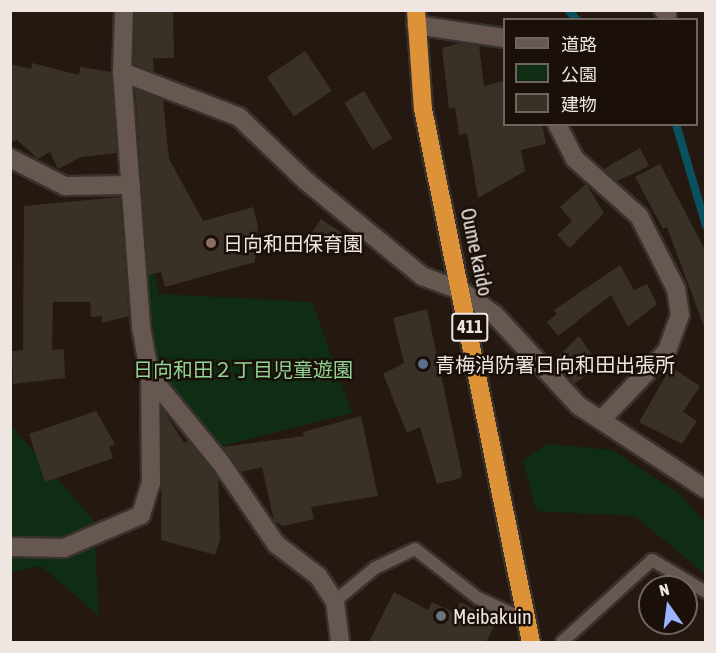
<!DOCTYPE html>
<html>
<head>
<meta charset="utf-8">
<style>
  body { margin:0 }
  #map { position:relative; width:716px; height:653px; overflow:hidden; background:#241811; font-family:"Asap Condensed","Noto Sans JP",sans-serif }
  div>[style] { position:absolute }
  .green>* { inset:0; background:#0f2d12 }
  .stream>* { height:8px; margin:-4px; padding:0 4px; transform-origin:4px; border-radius:4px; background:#0a5160 }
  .building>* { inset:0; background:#393126; transform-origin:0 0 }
  .roads { filter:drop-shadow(2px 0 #39312e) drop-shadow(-2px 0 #39312e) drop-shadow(0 2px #39312e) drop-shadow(0 -2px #39312e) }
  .lane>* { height:12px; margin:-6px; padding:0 6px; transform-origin:6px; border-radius:6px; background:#665850 }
  .street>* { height:18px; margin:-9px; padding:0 9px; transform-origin:9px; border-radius:9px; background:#665850 }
  .highway>* { height:18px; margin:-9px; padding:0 9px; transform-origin:9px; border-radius:9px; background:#de9238 }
  .dots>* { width:16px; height:16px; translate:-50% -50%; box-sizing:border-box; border:3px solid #1a0f09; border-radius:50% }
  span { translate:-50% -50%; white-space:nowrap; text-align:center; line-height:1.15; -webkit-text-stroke:5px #1a0f09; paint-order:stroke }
  .shield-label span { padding:2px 4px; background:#1a0f09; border:2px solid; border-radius:4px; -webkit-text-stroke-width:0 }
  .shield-label { font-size:18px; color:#efe6e2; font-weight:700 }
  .poi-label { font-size:20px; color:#efe6e2 }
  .left { translate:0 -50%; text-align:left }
  .street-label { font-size:20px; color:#efe6e2 }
  .park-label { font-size:20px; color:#8fd492 }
  .frame { position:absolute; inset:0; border:12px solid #efe6e2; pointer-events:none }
  .legend { position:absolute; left:503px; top:18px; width:195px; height:108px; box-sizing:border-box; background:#1a0f09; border:2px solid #6f6560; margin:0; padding:8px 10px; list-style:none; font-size:18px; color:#efe6e2 }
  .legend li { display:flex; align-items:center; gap:12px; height:30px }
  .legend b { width:30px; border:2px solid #6f6560 }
  .north { position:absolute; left:638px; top:575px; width:60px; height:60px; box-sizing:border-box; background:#1a0f09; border:2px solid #6f6560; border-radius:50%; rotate:346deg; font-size:16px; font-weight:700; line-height:24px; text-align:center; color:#efe6e2 }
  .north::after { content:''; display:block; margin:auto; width:21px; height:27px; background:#9cb4fd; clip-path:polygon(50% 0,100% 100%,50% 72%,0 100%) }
</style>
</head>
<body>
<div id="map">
  <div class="green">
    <div style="clip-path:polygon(147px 239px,159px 294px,312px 302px,352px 413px,217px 447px,154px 368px,142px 240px)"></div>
    <div style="clip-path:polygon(10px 424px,94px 521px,99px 616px,41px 566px,11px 572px)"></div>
    <div style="clip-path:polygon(547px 444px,612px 450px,679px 493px,705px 522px,705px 574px,635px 516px,536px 511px,523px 460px)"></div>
  </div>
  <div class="stream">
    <div style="left:568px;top:10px;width:13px;rotate:48deg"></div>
    <div style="left:676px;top:124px;width:106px;rotate:73.6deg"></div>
  </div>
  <div class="building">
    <div style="clip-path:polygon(135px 10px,173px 10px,174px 58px,153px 58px,154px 72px,134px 64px)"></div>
    <div style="clip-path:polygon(460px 43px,479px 46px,484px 86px,504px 81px,504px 124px,542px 124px,546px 144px,521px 150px,525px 171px,478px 198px,467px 133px,459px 135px,455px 107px,449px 109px,442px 48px)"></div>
    <div style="left:305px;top:51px;width:48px;height:46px;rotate:56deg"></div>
    <div style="clip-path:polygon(32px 63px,79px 75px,80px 67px,111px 72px,117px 153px,81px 157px,58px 169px,50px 152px,38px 159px,17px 140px,10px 142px,10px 64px,31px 69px)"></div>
    <div style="clip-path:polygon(135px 89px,163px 100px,169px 159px,203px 221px,253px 207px,258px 226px,255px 262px,165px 287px,161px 272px,148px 275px)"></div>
    <div style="left:364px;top:91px;width:55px;height:23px;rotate:59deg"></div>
    <div style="clip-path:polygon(640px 148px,649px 166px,617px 181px,604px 169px)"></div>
    <div style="clip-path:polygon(660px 164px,705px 250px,705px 329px,667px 227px,663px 229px,635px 177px)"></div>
    <div style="clip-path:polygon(586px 184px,604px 213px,570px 248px,557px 235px,572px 221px,560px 207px)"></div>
    <div style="clip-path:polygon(120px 197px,129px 316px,102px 323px,102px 316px,91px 317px,90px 302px,53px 302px,52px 350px,64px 349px,65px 378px,13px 384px,12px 351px,23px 350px,24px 206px)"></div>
    <div style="left:321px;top:219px;width:25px;height:22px;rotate:34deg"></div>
    <div style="clip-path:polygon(620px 265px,634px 290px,647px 284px,657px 304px,628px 327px,611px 295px,558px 336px,547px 322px,557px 314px,554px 310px)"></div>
    <div style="clip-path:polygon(427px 309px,462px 473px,461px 478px,437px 484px,420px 427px,407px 433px,383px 374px,404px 363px,393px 318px)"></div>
    <div style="clip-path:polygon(579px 336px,600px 366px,574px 384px,558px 357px)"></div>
    <div style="clip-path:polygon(671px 367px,700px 386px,683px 412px,697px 421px,682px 444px,639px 422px)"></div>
    <div style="clip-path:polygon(162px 408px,184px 443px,188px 441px,218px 478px,220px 540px,215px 555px,161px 540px)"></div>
    <div style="clip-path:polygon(96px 411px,115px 444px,109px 447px,113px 458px,45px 482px,29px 434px)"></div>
    <div style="clip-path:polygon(361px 416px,378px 496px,311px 507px,314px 519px,283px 526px,274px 521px,262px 467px,241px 472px,223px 447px,304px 436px,303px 432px)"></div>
    <div style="clip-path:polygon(394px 592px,428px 610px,432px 602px,455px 613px,460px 602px,497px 621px,486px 642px,369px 642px)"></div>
  </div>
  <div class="roads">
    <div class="lane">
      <div style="left:335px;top:601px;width:52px;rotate:-39.5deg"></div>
      <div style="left:375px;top:568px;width:44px;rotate:-25.4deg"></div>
      <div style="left:415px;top:549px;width:80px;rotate:37.9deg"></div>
      <div style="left:478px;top:598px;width:55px;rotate:24.7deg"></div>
      <div style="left:562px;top:642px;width:122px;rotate:-42.3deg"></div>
      <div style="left:652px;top:560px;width:63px;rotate:30.7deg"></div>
    </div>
    <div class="street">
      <div style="left:124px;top:10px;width:62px;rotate:91.8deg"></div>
      <div style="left:122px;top:72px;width:256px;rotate:85.7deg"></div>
      <div style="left:141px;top:327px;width:50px;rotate:79.6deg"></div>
      <div style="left:150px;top:376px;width:112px;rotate:50.8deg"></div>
      <div style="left:221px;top:463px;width:98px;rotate:55.8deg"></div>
      <div style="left:276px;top:544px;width:53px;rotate:37.3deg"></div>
      <div style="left:318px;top:576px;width:30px;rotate:56deg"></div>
      <div style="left:335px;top:601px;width:41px;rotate:83deg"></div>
      <div style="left:663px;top:10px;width:6px;rotate:45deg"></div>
      <div style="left:416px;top:25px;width:89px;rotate:8.4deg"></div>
      <div style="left:122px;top:72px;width:125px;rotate:21deg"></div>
      <div style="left:239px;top:117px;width:93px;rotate:43.7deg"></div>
      <div style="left:306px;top:181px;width:150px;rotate:39.3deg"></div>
      <div style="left:422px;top:276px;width:43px;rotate:20.6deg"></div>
      <div style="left:462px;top:291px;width:39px;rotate:36deg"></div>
      <div style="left:494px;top:314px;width:125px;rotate:47.3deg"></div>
      <div style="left:579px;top:406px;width:152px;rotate:33.2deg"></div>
      <div style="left:557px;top:124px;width:39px;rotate:63deg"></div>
      <div style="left:575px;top:159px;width:86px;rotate:41.7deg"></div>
      <div style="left:639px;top:216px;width:82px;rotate:63.1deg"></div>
      <div style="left:676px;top:289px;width:26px;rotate:81deg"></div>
      <div style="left:680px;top:315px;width:38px;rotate:110deg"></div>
      <div style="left:667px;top:351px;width:95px;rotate:133.7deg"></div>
      <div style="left:10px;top:158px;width:62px;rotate:27deg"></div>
      <div style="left:65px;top:186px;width:66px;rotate:-0.9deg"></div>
      <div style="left:10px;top:547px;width:54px;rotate:1.1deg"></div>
      <div style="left:64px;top:548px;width:84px;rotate:-23.2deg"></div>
      <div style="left:141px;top:515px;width:34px;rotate:-73deg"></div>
      <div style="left:151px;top:483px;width:107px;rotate:-90.5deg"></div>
    </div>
    <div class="highway">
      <div style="left:416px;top:10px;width:99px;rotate:86deg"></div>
      <div style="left:423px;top:109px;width:544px;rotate:78.55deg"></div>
    </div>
  </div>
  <div class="dots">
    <div style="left:211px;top:243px;background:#8d6e63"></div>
    <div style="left:423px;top:364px;background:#5c6f8a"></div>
    <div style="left:441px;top:616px;background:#6b7280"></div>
  </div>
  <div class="shield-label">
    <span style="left:470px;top:327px">411</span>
  </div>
  <div class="poi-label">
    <span class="left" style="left:223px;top:243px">日向和田保育園</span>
    <span class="left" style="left:435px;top:364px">青梅消防署日向和田出張所</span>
    <span class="left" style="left:453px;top:616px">Meibakuin</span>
  </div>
  <div class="street-label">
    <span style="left:477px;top:252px;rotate:78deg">Oume kaido</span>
  </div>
  <div class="park-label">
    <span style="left:243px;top:369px">日向和田２丁目児童遊園</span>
  </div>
  <div class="frame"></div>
  <ul class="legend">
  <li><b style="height:8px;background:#665850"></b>道路</li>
  <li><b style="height:16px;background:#0f2d12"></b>公園</li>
  <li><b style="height:16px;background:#393126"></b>建物</li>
  </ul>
  <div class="north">N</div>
</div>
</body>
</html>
